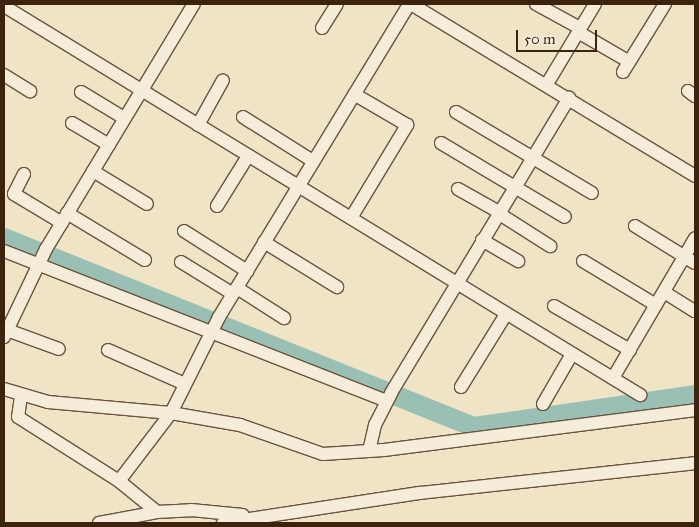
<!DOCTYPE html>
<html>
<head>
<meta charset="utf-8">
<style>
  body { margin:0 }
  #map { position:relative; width:699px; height:527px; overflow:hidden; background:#efe4c6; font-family:"IM FELL Great Primer",serif }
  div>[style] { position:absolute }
  .river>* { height:20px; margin:-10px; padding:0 10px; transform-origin:10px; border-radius:10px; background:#9abfb4 }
  .roads { filter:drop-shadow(1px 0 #6a533c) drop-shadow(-1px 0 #6a533c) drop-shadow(0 1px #6a533c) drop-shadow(0 -1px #6a533c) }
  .minor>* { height:12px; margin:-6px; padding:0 6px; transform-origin:6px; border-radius:6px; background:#f5edda }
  span { translate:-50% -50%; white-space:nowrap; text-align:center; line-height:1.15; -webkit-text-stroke:4px #f5edda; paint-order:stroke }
  .frame { position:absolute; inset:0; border:5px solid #3d230e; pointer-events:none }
  .scale { position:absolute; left:516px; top:30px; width:81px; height:22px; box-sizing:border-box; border:2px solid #3d230e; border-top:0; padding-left:6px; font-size:15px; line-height:18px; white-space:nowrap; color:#3d230e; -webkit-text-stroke:4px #f5edda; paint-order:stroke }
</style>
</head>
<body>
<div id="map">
  <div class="river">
    <div style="left:4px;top:238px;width:507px;rotate:21.91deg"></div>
    <div style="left:474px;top:427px;width:223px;rotate:-8.2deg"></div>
  </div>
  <div class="roads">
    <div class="minor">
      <div style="left:411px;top:4px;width:332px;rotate:31.2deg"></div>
      <div style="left:536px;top:4px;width:50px;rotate:28.6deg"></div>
      <div style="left:4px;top:6px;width:746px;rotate:31.45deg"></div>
      <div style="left:322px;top:28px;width:28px;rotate:-58deg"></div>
      <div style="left:578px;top:32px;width:58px;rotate:30.1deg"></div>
      <div style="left:623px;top:72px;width:80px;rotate:-58.3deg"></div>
      <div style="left:4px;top:75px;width:31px;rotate:32deg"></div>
      <div style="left:547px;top:84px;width:93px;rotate:-59deg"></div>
      <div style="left:688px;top:91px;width:9px;rotate:36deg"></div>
      <div style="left:81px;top:92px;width:50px;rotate:31.2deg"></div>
      <div style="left:456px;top:112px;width:158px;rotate:30.8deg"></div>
      <div style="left:243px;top:117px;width:83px;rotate:32.2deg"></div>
      <div style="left:72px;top:123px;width:43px;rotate:30.7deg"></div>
      <div style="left:198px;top:125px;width:51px;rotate:-60.9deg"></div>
      <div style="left:441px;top:143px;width:144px;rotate:30.8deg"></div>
      <div style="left:93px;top:171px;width:63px;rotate:31.4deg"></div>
      <div style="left:24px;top:174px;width:22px;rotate:117deg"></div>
      <div style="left:14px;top:194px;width:56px;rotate:31.1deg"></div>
      <div style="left:458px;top:189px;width:47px;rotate:29.3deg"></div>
      <div style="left:217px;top:206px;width:59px;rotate:-58.2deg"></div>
      <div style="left:67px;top:213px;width:91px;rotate:31.1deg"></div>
      <div style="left:498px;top:213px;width:62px;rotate:32.4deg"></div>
      <div style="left:351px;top:218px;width:109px;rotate:-58.9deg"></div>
      <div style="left:407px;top:125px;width:61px;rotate:-149.7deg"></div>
      <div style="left:635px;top:226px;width:70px;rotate:31.7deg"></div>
      <div style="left:184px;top:231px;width:75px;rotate:32.4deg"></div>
      <div style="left:482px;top:240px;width:42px;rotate:30.3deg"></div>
      <div style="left:264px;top:242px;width:86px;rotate:31.7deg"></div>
      <div style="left:4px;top:251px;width:411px;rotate:21.4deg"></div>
      <div style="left:583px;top:261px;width:85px;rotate:31.1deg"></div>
      <div style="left:181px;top:262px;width:61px;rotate:31.6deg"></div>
      <div style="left:237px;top:288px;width:56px;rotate:32.6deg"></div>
      <div style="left:664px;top:292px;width:36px;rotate:32deg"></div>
      <div style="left:554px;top:306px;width:88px;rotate:30.1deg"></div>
      <div style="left:7px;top:330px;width:55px;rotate:20.1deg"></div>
      <div style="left:4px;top:337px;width:98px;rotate:-64.5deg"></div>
      <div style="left:46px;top:249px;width:286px;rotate:-58.9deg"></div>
      <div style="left:108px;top:350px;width:84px;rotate:23.8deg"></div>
      <div style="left:613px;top:378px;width:162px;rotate:-59.6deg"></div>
      <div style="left:461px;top:387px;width:86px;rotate:-58.3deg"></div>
      <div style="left:4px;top:389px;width:46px;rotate:16.5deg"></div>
      <div style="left:48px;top:402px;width:123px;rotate:5.1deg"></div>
      <div style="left:171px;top:413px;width:70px;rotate:9.9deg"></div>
      <div style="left:240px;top:425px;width:88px;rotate:19.3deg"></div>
      <div style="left:323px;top:454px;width:61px;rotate:-3.8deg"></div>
      <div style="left:384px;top:450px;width:314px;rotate:-7.3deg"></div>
      <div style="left:21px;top:396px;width:21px;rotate:98deg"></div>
      <div style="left:18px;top:417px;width:120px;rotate:32.4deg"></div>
      <div style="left:119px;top:481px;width:49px;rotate:39.2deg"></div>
      <div style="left:543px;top:404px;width:58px;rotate:-59.9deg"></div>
      <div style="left:369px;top:451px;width:27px;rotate:-77deg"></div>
      <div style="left:375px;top:425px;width:36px;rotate:-63deg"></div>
      <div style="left:391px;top:393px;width:345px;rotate:-58.9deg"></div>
      <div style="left:119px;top:481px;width:86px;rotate:-52.6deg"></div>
      <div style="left:171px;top:413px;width:107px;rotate:-63.4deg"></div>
      <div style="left:219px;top:317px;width:366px;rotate:-58.7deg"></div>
      <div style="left:99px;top:523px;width:59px;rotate:-10.7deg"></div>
      <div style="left:157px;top:512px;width:34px;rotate:-3deg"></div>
      <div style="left:191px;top:510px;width:52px;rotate:5.5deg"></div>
      <div style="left:223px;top:523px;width:199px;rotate:-8.7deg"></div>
      <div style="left:420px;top:493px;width:277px;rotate:-6.2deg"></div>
    </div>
  </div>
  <div class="frame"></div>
  <div class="scale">50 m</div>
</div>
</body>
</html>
